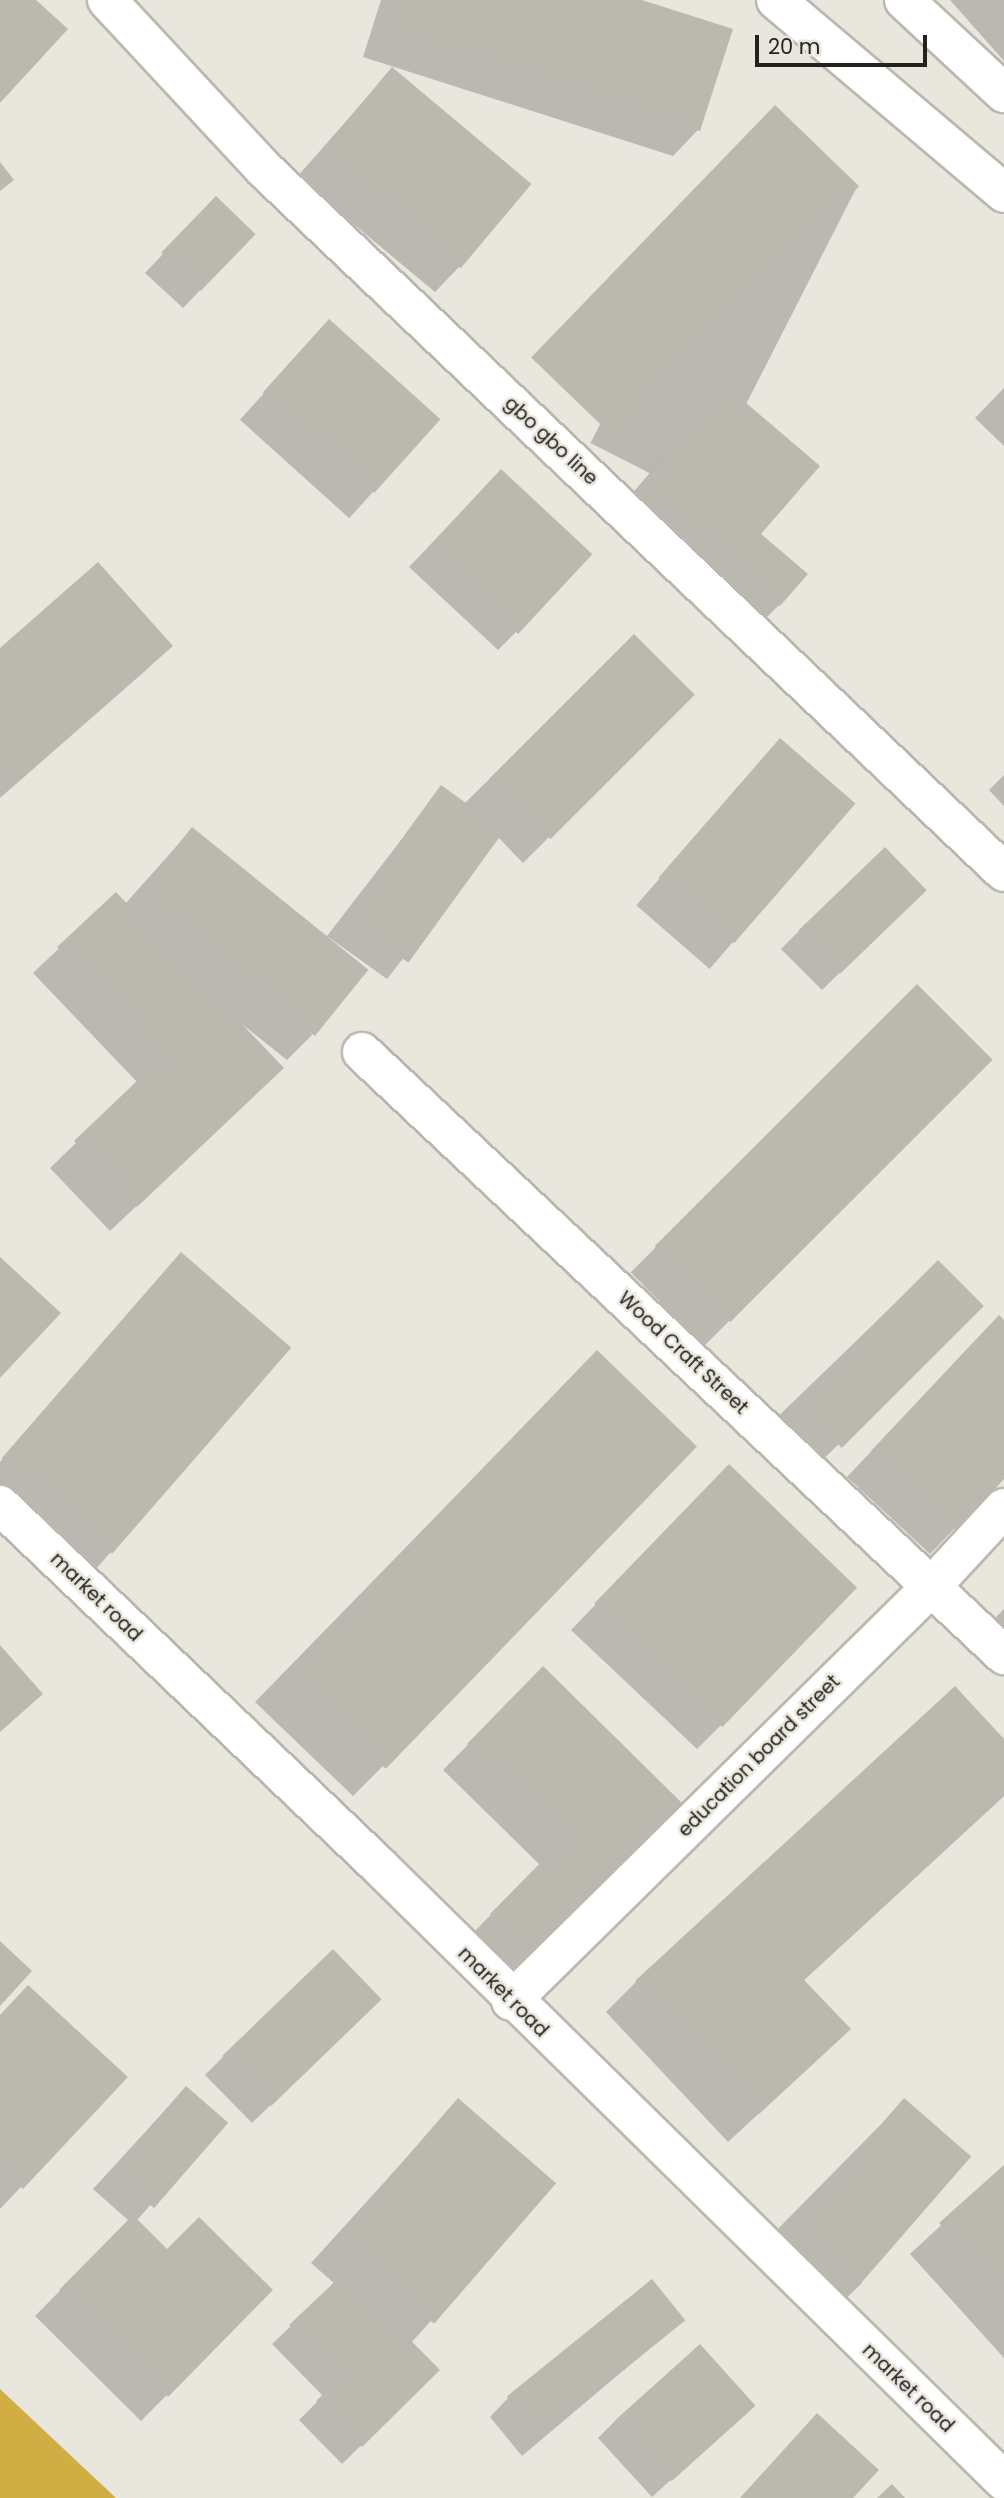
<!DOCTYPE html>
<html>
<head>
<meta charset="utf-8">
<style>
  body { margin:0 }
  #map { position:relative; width:1004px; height:2498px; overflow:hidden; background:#e9e6dd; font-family:Poppins,sans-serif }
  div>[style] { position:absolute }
  .water>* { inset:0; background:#d1ae44 }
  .shadow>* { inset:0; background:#0003; transform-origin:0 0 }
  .building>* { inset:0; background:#bbb8af; transform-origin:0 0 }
  .roads { filter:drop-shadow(2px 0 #bbb8af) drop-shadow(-2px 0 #bbb8af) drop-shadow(0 2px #bbb8af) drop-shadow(0 -2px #bbb8af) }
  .minor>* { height:38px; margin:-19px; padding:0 19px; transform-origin:19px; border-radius:19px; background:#fff }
  .secondary>* { height:38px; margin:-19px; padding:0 19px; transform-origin:19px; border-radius:19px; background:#fff }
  span { translate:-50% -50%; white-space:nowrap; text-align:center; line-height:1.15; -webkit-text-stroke:5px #e9e6dd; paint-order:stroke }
  .street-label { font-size:19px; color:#24221f }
  .scale { position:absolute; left:755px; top:35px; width:172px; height:32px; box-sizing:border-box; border:4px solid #24221f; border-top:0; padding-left:9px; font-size:21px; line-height:24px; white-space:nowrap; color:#24221f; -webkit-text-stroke:5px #e9e6dd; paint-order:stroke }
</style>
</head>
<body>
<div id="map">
  <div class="water">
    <div style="clip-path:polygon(0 2389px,116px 2498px,0 2498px)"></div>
  </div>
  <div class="shadow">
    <div style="clip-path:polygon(381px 0,637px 0,698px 130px,673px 156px,363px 57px)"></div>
    <div style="clip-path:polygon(950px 0,1004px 0,1004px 61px)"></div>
    <div style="clip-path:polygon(392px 69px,460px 266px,435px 292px,297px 177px)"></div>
    <div style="left:749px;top:132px;width:121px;height:349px;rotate:27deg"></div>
    <div style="clip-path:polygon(198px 217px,254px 234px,183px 308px,145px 273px)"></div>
    <div style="left:329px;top:321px;width:147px;height:133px;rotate:42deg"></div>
    <div style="clip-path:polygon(725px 387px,779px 605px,754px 630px,615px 513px)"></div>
    <div style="clip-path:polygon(1004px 388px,1004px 446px,975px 418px)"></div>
    <div style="clip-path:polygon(483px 490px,516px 632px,498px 650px,409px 567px)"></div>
    <div style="clip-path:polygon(634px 637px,692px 695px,523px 863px,498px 837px,387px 979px,327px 936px,442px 787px,464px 804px)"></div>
    <div style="clip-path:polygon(170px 646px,145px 671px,0 798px,0 650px)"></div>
    <div style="left:780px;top:740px;width:97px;height:219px;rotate:41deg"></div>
    <div style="clip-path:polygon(1004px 775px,1004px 806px,989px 790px)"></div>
    <div style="clip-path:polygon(192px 829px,312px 1035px,287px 1060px,243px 1025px,256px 1093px,110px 1231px,50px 1168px,138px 1083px,33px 973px,116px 894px,125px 904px)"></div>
    <div style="clip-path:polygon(906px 908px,822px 990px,781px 949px,800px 930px)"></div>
    <div style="left:917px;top:986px;width:104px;height:405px;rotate:45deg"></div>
    <div style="clip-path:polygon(181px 1255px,290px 1347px,88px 1578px,0 1503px,0 1462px)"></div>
    <div style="left:938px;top:1262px;width:62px;height:225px;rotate:46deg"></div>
    <div style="clip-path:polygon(1004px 1322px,1004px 1477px,930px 1554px,847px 1477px,974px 1342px)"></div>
    <div style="clip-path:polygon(567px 1382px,383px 1766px,353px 1796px,255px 1702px)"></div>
    <div style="clip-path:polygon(704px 1492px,722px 1724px,697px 1749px,571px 1630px)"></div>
    <div style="clip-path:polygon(1004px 1609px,1004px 1629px,994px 1619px)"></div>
    <div style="clip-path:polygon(543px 1669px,682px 1805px,507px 1981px,466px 1940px,540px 1865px,443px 1770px)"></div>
    <div style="clip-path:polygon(1004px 1741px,1004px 1796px,803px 1981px,818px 2059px,728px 2142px,606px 2012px,636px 1982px)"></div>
    <div style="clip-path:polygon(0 2016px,126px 2077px,0 2209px)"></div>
    <div style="clip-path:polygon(362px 2017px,252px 2123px,205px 2075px,223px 2057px)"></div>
    <div style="clip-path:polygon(458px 2101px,554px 2184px,411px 2343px,438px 2370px,342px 2464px,299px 2420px,323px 2396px,272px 2344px,335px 2284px,311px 2263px)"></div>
    <div style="clip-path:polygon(904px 2101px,861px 2284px,835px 2309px,760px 2247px)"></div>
    <div style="clip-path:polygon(168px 2107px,225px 2123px,136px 2221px,167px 2252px,271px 2290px,141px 2421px,35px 2316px,129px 2221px,93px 2189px)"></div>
    <div style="clip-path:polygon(1004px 2167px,1004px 2358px,910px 2254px)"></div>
    <div style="clip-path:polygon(683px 2320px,522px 2456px,490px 2417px,508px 2398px)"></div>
    <div style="clip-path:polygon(752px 2406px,652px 2497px,598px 2438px,616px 2420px)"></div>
  </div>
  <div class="building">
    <div style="clip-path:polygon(0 0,36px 0,68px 29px,0 103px)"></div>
    <div style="clip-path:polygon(397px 0,642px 0,733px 29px,700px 131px,387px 32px)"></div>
    <div style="left:392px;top:67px;width:182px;height:110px;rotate:40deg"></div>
    <div style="left:775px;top:105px;width:117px;height:351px;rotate:44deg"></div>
    <div style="clip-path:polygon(0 162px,14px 180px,0 191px)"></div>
    <div style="left:216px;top:196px;width:55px;height:79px;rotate:44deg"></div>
    <div style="left:329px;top:319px;width:150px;height:99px;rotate:42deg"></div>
    <div style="clip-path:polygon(725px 385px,820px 466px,761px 534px,808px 574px,780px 606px,639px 486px)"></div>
    <div style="left:501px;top:469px;width:125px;height:109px;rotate:43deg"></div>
    <div style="clip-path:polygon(98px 562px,173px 646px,12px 787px,0 773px,0 648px)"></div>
    <div style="left:634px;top:634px;width:86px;height:204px;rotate:45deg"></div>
    <div style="left:780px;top:738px;width:100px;height:185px;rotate:41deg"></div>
    <div style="left:441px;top:785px;width:78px;height:163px;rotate:36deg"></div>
    <div style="left:192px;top:827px;width:227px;height:85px;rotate:39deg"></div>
    <div style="left:885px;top:847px;width:60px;height:120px;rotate:46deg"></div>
    <div style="clip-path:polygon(116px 892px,284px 1068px,137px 1207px,74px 1141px,162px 1057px,57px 947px)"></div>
    <div style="left:917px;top:984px;width:107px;height:371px;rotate:45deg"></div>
    <div style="left:181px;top:1252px;width:146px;height:273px;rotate:41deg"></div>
    <div style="clip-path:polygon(0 1257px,61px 1313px,0 1378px)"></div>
    <div style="left:938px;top:1260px;width:65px;height:201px;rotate:45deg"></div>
    <div style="clip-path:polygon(999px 1315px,1004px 1320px,1004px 1479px,957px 1530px,871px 1451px)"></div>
    <div style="left:597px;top:1350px;width:139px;height:448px;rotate:44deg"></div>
    <div style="left:729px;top:1464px;width:178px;height:194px;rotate:44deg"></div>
    <div style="clip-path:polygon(0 1645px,43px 1694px,0 1732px)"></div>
    <div style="clip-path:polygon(543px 1666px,684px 1805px,533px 1957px,490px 1914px,564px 1839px,467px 1744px)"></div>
    <div style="clip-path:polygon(955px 1686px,1004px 1739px,1004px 1796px,804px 1980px,851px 2029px,759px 2114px,635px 1981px)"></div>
    <div style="clip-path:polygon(0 1941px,32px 1971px,0 2006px)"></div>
    <div style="left:333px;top:1949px;width:70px;height:154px;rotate:46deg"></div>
    <div style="clip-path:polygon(28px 1985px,128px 2077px,23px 2189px,0 2169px,0 2015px)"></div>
    <div style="left:186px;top:2086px;width:56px;height:113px;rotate:41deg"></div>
    <div style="left:458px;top:2098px;width:130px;height:186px;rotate:41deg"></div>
    <div style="left:904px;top:2098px;width:89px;height:172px;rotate:41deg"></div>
    <div style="clip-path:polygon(1004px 2165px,1004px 2295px,939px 2223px)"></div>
    <div style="clip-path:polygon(133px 2215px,167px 2249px,199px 2217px,273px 2290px,168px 2397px,59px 2290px)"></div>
    <div style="clip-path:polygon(344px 2273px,440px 2370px,362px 2447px,316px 2401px,341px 2377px,289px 2325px)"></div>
    <div style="left:652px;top:2279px;width:53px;height:187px;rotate:51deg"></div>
    <div style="left:700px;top:2344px;width:83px;height:113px;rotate:48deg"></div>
    <div style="clip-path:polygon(817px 2413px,879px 2470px,853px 2498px,740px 2498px)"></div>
    <div style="clip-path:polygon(892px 2484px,905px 2498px,877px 2498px)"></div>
  </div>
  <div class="roads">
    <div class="minor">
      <div style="left:107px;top:0;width:232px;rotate:47.1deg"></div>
      <div style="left:265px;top:170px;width:1019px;rotate:43.53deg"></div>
      <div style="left:362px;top:1052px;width:881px;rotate:43.21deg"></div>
      <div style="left:0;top:1505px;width:522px;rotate:43.6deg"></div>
      <div style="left:378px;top:1865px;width:878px;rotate:44.54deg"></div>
      <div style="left:511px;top:2001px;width:591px;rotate:-44.59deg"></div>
      <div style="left:932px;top:1586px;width:106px;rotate:-47.3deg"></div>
    </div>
    <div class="secondary">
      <div style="left:776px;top:0;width:299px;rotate:40.2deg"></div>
      <div style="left:904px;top:0;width:137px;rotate:42.9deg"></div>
    </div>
  </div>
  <div class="street-label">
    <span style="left:551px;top:441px;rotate:43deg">gbo gbo line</span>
    <span style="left:683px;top:1353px;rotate:43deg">Wood Craft Street</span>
    <span style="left:96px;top:1597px;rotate:44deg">market road</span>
    <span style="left:759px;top:1756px;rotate:-45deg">education board street</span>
    <span style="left:503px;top:1992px;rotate:45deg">market road</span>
    <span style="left:908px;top:2388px;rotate:44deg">market road</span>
  </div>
  <div class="scale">20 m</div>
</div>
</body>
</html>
